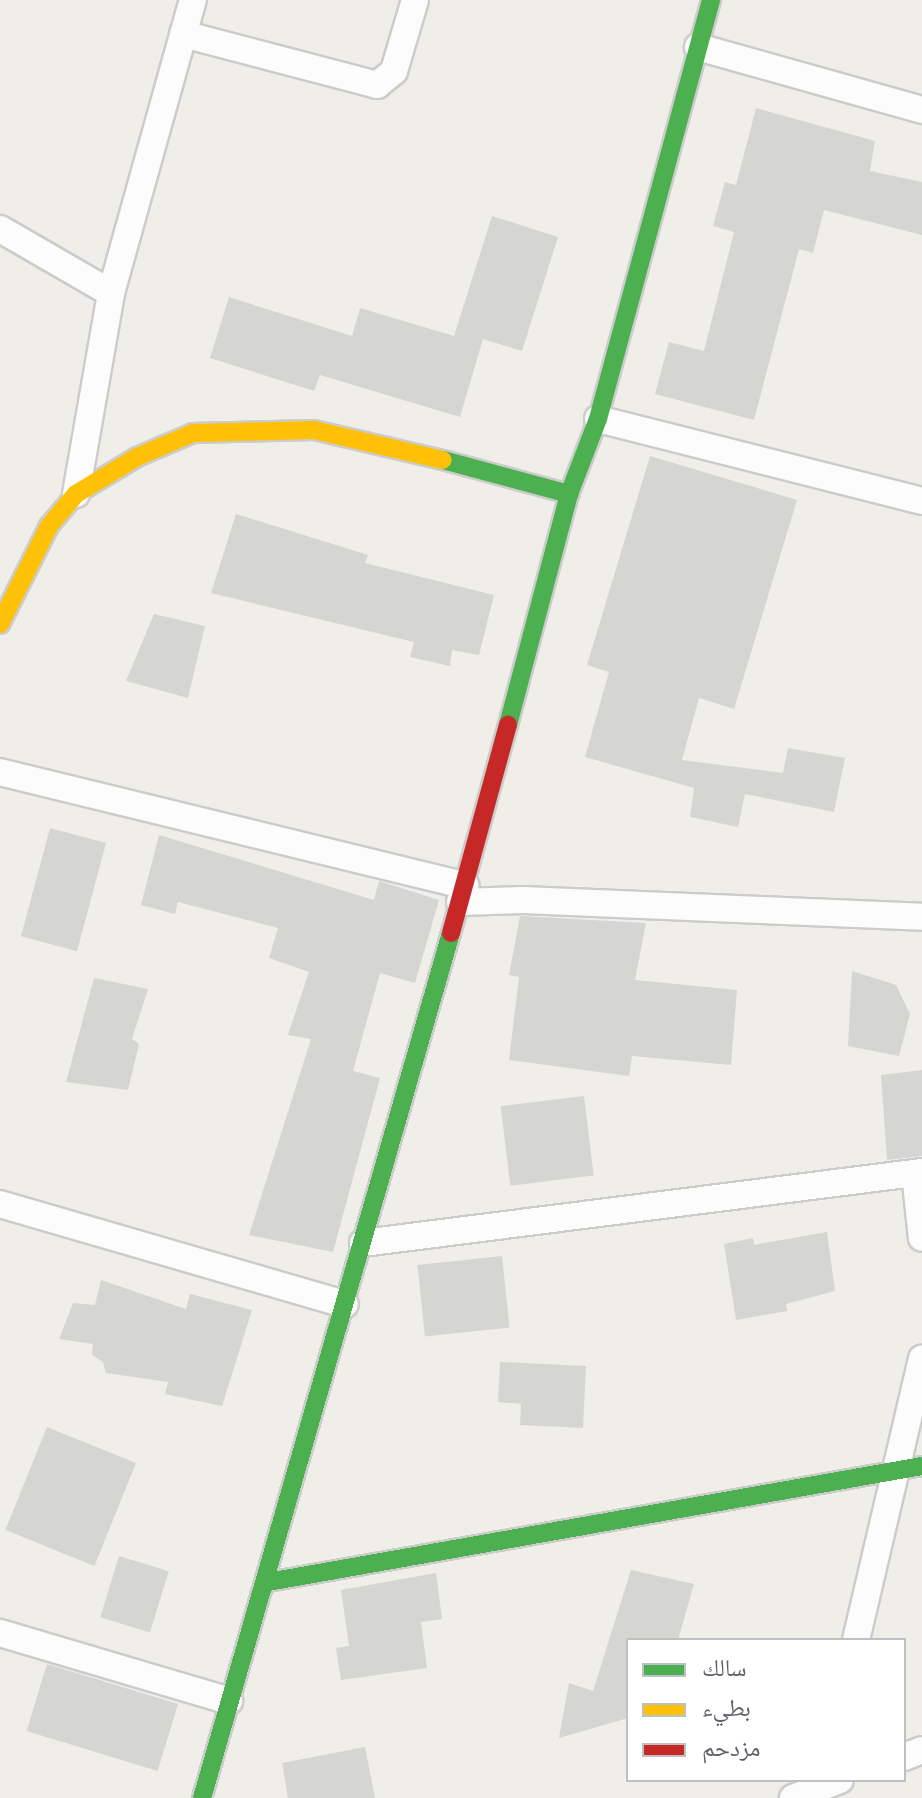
<!DOCTYPE html>
<html>
<head>
<meta charset="utf-8">
<style>
  body { margin:0 }
  #map { position:relative; width:922px; height:1798px; overflow:hidden; background:#efeee9; font-family:"DM Sans","Noto Naskh Arabic",sans-serif }
  div>[style] { position:absolute }
  .building>* { inset:0; background:#d5d5d2; transform-origin:0 0 }
  .roads { filter:drop-shadow(2px 0 #cccccb) drop-shadow(-2px 0 #cccccb) drop-shadow(0 2px #cccccb) drop-shadow(0 -2px #cccccb) }
  .street>* { height:26px; margin:-13px; padding:0 13px; transform-origin:13px; border-radius:13px; background:#fdfcfc }
  .fast>* { height:18px; margin:-9px; padding:0 9px; transform-origin:9px; border-radius:9px; background:#4caf50 }
  .slow>* { height:18px; margin:-9px; padding:0 9px; transform-origin:9px; border-radius:9px; background:#ffc107 }
  .jam>* { height:18px; margin:-9px; padding:0 9px; transform-origin:9px; border-radius:9px; background:#c62828 }
  span { translate:-50% -50%; white-space:nowrap; text-align:center; line-height:1.15; -webkit-text-stroke:7px #fff; paint-order:stroke }
  .legend { position:absolute; left:626px; top:1638px; width:280px; height:144px; box-sizing:border-box; background:#fff; border:2px solid #bfc0c3; margin:0; padding:10px 14px; list-style:none; font-size:24px; color:#5e6268 }
  .legend li { display:flex; align-items:center; gap:16px; height:40px }
  .legend b { width:40px; border:2px solid #bfc0c3 }
</style>
</head>
<body>
<div id="map">
  <div class="building">
    <div style="clip-path:polygon(756px 108px,875px 141px,870px 171px,922px 182px,922px 235px,824px 210px,813px 253px,799px 249px,754px 420px,655px 394px,669px 342px,704px 351px,734px 232px,713px 226px,725px 182px,736px 185px)"></div>
    <div style="clip-path:polygon(492px 216px,558px 237px,522px 351px,483px 339px,460px 417px,320px 375px,314px 391px,210px 358px,229px 297px,352px 336px,360px 308px,454px 336px)"></div>
    <div style="clip-path:polygon(650px 456px,797px 500px,734px 709px,699px 698px,682px 760px,783px 773px,788px 748px,845px 758px,834px 812px,745px 794px,738px 827px,690px 817px,694px 788px,585px 757px,609px 672px,587px 665px)"></div>
    <div style="clip-path:polygon(236px 514px,368px 555px,365px 563px,494px 595px,479px 655px,452px 650px,450px 666px,410px 657px,414px 642px,211px 593px)"></div>
    <div style="clip-path:polygon(154px 614px,205px 626px,188px 698px,126px 681px)"></div>
    <div style="left:50px;top:828px;width:58px;height:112px;rotate:15deg"></div>
    <div style="clip-path:polygon(159px 835px,374px 900px,379px 881px,439px 900px,415px 983px,380px 973px,353px 1071px,380px 1078px,333px 1252px,249px 1235px,311px 1039px,288px 1035px,309px 972px,269px 958px,278px 928px,178px 902px,175px 914px,141px 905px)"></div>
    <div style="clip-path:polygon(520px 916px,646px 923px,635px 980px,737px 990px,731px 1065px,632px 1056px,629px 1076px,509px 1060px,519px 977px,509px 975px)"></div>
    <div style="clip-path:polygon(852px 971px,896px 985px,910px 1014px,899px 1056px,848px 1046px)"></div>
    <div style="clip-path:polygon(94px 978px,148px 989px,132px 1039px,139px 1044px,128px 1090px,66px 1082px)"></div>
    <div style="clip-path:polygon(922px 1070px,922px 1156px,887px 1160px,881px 1075px)"></div>
    <div style="left:584px;top:1096px;width:80px;height:84px;rotate:83deg"></div>
    <div style="clip-path:polygon(827px 1232px,835px 1291px,786px 1304px,787px 1311px,736px 1320px,724px 1244px,753px 1238px,754px 1245px)"></div>
    <div style="left:502px;top:1256px;width:72px;height:85px;rotate:84deg"></div>
    <div style="clip-path:polygon(101px 1280px,186px 1309px,190px 1294px,252px 1310px,222px 1406px,165px 1394px,168px 1382px,106px 1373px,103px 1362px,92px 1355px,93px 1344px,59px 1339px,73px 1303px,95px 1305px)"></div>
    <div style="clip-path:polygon(500px 1362px,586px 1366px,583px 1428px,520px 1425px,521px 1404px,498px 1402px)"></div>
    <div style="left:47px;top:1427px;width:96px;height:111px;rotate:22deg"></div>
    <div style="left:119px;top:1556px;width:52px;height:64px;rotate:17deg"></div>
    <div style="clip-path:polygon(631px 1570px,694px 1584px,678px 1640px,628px 1640px,628px 1718px,559px 1738px,569px 1683px,593px 1691px)"></div>
    <div style="clip-path:polygon(436px 1573px,442px 1619px,421px 1622px,427px 1668px,341px 1680px,336px 1648px,349px 1646px,341px 1590px)"></div>
    <div style="left:47px;top:1664px;width:137px;height:70px;rotate:17deg"></div>
    <div style="clip-path:polygon(365px 1747px,375px 1798px,288px 1798px,282px 1763px)"></div>
  </div>
  <div class="roads">
    <div class="street">
      <div style="left:183px;top:34px;width:201px;rotate:14.7deg"></div>
      <div style="left:377px;top:85px;width:22px;rotate:-39deg"></div>
      <div style="left:394px;top:71px;width:74px;rotate:-73.5deg"></div>
      <div style="left:698px;top:47px;width:233px;rotate:15.7deg"></div>
      <div style="left:0;top:229px;width:128px;rotate:30deg"></div>
      <div style="left:598px;top:419px;width:334px;rotate:14.2deg"></div>
      <div style="left:76px;top:494px;width:204px;rotate:-80.1deg"></div>
      <div style="left:111px;top:293px;width:304px;rotate:-74.4deg"></div>
      <div style="left:0;top:772px;width:479px;rotate:13.7deg"></div>
      <div style="left:460px;top:902px;width:63px;rotate:-1.8deg"></div>
      <div style="left:523px;top:900px;width:399px;rotate:2.4deg"></div>
      <div style="left:915px;top:1173px;width:65px;rotate:83.9deg"></div>
      <div style="left:0;top:1204px;width:359px;rotate:16.2deg"></div>
      <div style="left:363px;top:1243px;width:563px;rotate:-7.24deg"></div>
      <div style="left:0;top:1633px;width:239px;rotate:16.5deg"></div>
      <div style="left:856px;top:1640px;width:289px;rotate:-76.8deg"></div>
      <div style="left:904px;top:1757px;width:19px;rotate:-21deg"></div>
      <div style="left:793px;top:1798px;width:50px;rotate:-21deg"></div>
    </div>
    <div class="fast">
      <div style="left:443px;top:460px;width:131px;rotate:15.1deg"></div>
      <div style="left:508px;top:725px;width:239px;rotate:-75.2deg"></div>
      <div style="left:569px;top:494px;width:80px;rotate:-68.9deg"></div>
      <div style="left:598px;top:419px;width:434px;rotate:-74.9deg"></div>
      <div style="left:268px;top:1582px;width:664px;rotate:-10.06deg"></div>
      <div style="left:202px;top:1798px;width:900px;rotate:-73.94deg"></div>
    </div>
    <div class="slow">
      <div style="left:0;top:624px;width:110px;rotate:-63.4deg"></div>
      <div style="left:49px;top:526px;width:42px;rotate:-49.8deg"></div>
      <div style="left:76px;top:494px;width:71px;rotate:-31.2deg"></div>
      <div style="left:137px;top:457px;width:61px;rotate:-23.2deg"></div>
      <div style="left:193px;top:433px;width:121px;rotate:-1.4deg"></div>
      <div style="left:314px;top:430px;width:132px;rotate:13.1deg"></div>
    </div>
    <div class="jam">
      <div style="left:451px;top:933px;width:216px;rotate:-74.7deg"></div>
    </div>
  </div>
  <ul class="legend">
  <li><b style="height:10px;background:#4caf50"></b>سالك</li>
  <li><b style="height:10px;background:#ffc107"></b>بطيء</li>
  <li><b style="height:10px;background:#c62828"></b>مزدحم</li>
  </ul>
</div>
</body>
</html>
